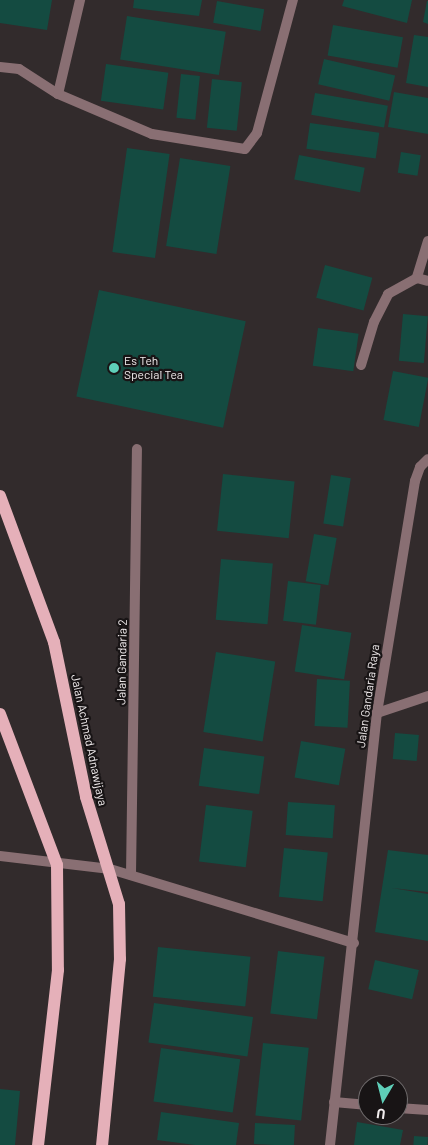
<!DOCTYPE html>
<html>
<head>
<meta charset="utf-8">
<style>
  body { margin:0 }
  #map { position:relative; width:428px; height:1145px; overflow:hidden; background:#322b2c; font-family:Barlow,sans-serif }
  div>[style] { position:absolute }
  .building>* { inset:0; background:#144b41; transform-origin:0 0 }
  .minor>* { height:10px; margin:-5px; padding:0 5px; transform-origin:5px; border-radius:5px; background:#896f73 }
  .primary>* { height:12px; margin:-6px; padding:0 6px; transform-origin:6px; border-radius:6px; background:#e5b0b9 }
  .dots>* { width:14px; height:14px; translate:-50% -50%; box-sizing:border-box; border:2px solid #181415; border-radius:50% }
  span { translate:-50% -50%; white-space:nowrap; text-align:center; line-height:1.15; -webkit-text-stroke:4.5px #181415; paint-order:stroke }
  .poi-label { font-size:12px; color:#f2edee }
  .left { translate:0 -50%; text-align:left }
  .street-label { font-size:12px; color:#f2edee }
  .north { position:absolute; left:358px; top:1075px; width:50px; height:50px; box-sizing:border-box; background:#181415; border:1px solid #6f6b6c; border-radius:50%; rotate:188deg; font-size:14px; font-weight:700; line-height:20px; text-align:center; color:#f2edee }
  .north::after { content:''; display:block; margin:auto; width:18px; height:22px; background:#5eceb8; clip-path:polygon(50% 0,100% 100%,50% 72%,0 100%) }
</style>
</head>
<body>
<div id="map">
  <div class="building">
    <div style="clip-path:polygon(0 0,52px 0,47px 30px,0 23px)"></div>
    <div style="clip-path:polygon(134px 0,202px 0,199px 16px,133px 8px)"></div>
    <div style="clip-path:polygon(344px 0,412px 0,407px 23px,342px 6px)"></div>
    <div style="left:217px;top:1px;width:48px;height:22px;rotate:10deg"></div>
    <div style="clip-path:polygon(427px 1px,428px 1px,428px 24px,423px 22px)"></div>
    <div style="left:127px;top:16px;width:100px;height:44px;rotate:9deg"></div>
    <div style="left:333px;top:25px;width:71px;height:31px;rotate:10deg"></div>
    <div style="clip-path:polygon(414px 35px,428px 37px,428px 87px,406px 83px)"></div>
    <div style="left:324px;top:59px;width:73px;height:26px;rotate:13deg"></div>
    <div style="left:106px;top:64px;width:63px;height:37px;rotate:8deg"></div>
    <div style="left:181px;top:74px;width:19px;height:44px;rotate:6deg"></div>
    <div style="left:212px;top:79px;width:30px;height:49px;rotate:6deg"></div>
    <div style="clip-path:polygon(394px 92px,428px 98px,428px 134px,388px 127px)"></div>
    <div style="left:315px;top:93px;width:74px;height:22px;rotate:10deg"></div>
    <div style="left:310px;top:123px;width:70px;height:26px;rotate:8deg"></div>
    <div style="left:127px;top:148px;width:43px;height:105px;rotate:8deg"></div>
    <div style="left:401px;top:152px;width:20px;height:21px;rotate:9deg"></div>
    <div style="left:299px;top:155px;width:67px;height:25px;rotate:11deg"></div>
    <div style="left:180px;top:158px;width:51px;height:89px;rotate:9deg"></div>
    <div style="left:325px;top:265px;width:49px;height:34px;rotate:15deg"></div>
    <div style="left:99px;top:290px;width:150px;height:109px;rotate:12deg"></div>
    <div style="left:403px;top:314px;width:25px;height:47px;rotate:5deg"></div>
    <div style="left:318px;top:328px;width:41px;height:38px;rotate:8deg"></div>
    <div style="left:393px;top:371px;width:36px;height:50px;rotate:11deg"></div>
    <div style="left:223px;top:474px;width:72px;height:57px;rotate:6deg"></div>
    <div style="left:331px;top:475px;width:20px;height:49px;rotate:9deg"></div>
    <div style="left:314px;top:534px;width:23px;height:48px;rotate:10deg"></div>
    <div style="left:221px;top:559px;width:52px;height:61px;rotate:5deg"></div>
    <div style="left:288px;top:581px;width:33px;height:40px;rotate:7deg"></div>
    <div style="left:302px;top:625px;width:50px;height:47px;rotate:9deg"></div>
    <div style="left:216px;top:652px;width:60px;height:81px;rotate:9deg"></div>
    <div style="left:317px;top:679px;width:33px;height:47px;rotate:3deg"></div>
    <div style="left:395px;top:733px;width:24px;height:26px;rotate:5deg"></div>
    <div style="left:301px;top:741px;width:45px;height:37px;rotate:10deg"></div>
    <div style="left:204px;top:748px;width:61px;height:38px;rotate:8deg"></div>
    <div style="left:288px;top:802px;width:47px;height:33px;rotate:4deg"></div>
    <div style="left:206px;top:805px;width:47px;height:57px;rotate:7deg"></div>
    <div style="left:284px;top:848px;width:44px;height:49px;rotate:6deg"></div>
    <div style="clip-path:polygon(388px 850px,428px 855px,428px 892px,392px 888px,428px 894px,428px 941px,375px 932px)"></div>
    <div style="left:158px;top:947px;width:93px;height:50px;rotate:6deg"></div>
    <div style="left:278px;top:951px;width:47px;height:63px;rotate:7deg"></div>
    <div style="left:375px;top:960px;width:45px;height:30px;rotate:13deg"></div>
    <div style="left:154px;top:1003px;width:100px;height:40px;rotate:8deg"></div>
    <div style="left:263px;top:1043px;width:46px;height:73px;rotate:6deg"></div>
    <div style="left:161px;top:1048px;width:80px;height:54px;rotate:8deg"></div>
    <div style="clip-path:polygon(0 1089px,20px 1091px,15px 1145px,0 1145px)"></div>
    <div style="clip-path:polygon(161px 1112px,239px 1123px,236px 1145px,195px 1145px,157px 1140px)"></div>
    <div style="clip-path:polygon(357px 1122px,403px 1130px,400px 1145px,354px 1145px)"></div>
    <div style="left:255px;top:1123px;width:40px;height:21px;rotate:3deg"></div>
    <div style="left:414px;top:1136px;width:14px;height:9px;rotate:4deg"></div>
  </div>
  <div class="minor">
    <div style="left:0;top:67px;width:19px;rotate:6deg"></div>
    <div style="left:19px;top:69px;width:46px;rotate:32.7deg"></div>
    <div style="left:58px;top:94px;width:97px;rotate:-76.8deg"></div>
    <div style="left:58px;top:94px;width:102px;rotate:23.1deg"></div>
    <div style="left:152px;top:134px;width:94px;rotate:9.2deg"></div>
    <div style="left:245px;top:149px;width:20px;rotate:-53deg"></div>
    <div style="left:257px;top:133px;width:138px;rotate:-74.9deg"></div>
    <div style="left:428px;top:241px;width:39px;rotate:107deg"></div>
    <div style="left:417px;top:278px;width:11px;rotate:15deg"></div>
    <div style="left:361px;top:365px;width:45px;rotate:-73.2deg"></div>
    <div style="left:374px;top:322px;width:31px;rotate:-63deg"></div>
    <div style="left:388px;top:294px;width:33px;rotate:-29deg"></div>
    <div style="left:377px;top:713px;width:54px;rotate:-18.4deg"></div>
    <div style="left:0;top:856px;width:111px;rotate:6.7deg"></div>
    <div style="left:110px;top:869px;width:255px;rotate:16.9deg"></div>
    <div style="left:131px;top:875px;width:426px;rotate:-89.2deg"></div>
    <div style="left:334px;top:1102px;width:34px;rotate:5deg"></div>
    <div style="left:398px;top:1108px;width:30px;rotate:4deg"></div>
    <div style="left:330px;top:1145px;width:435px;rotate:-83.8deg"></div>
    <div style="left:377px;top:713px;width:235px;rotate:-80.7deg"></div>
    <div style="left:415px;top:481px;width:15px;rotate:-70deg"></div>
    <div style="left:420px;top:467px;width:11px;rotate:-45deg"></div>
  </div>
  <div class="primary">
    <div style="left:0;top:496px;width:156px;rotate:69.7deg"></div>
    <div style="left:54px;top:642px;width:158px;rotate:78.3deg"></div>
    <div style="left:86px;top:797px;width:112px;rotate:72.9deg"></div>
    <div style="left:119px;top:904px;width:55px;rotate:89deg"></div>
    <div style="left:120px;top:959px;width:187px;rotate:95.5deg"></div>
    <div style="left:0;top:714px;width:161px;rotate:69.3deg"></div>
    <div style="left:57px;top:865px;width:105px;rotate:89.5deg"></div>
    <div style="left:58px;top:970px;width:176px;rotate:96.5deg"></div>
  </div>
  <div class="dots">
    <div style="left:114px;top:368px;background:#5eceb8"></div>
  </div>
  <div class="poi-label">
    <span class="left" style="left:124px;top:368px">Es Teh<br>Special Tea</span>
  </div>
  <div class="street-label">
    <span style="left:122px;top:662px;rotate:-89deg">Jalan Gandaria 2</span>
    <span style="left:368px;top:696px;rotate:-82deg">Jalan Gandaria Raya</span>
    <span style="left:89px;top:740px;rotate:78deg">Jalan Achmad Adnawijaya</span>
  </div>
  <div class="north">U</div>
</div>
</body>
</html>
